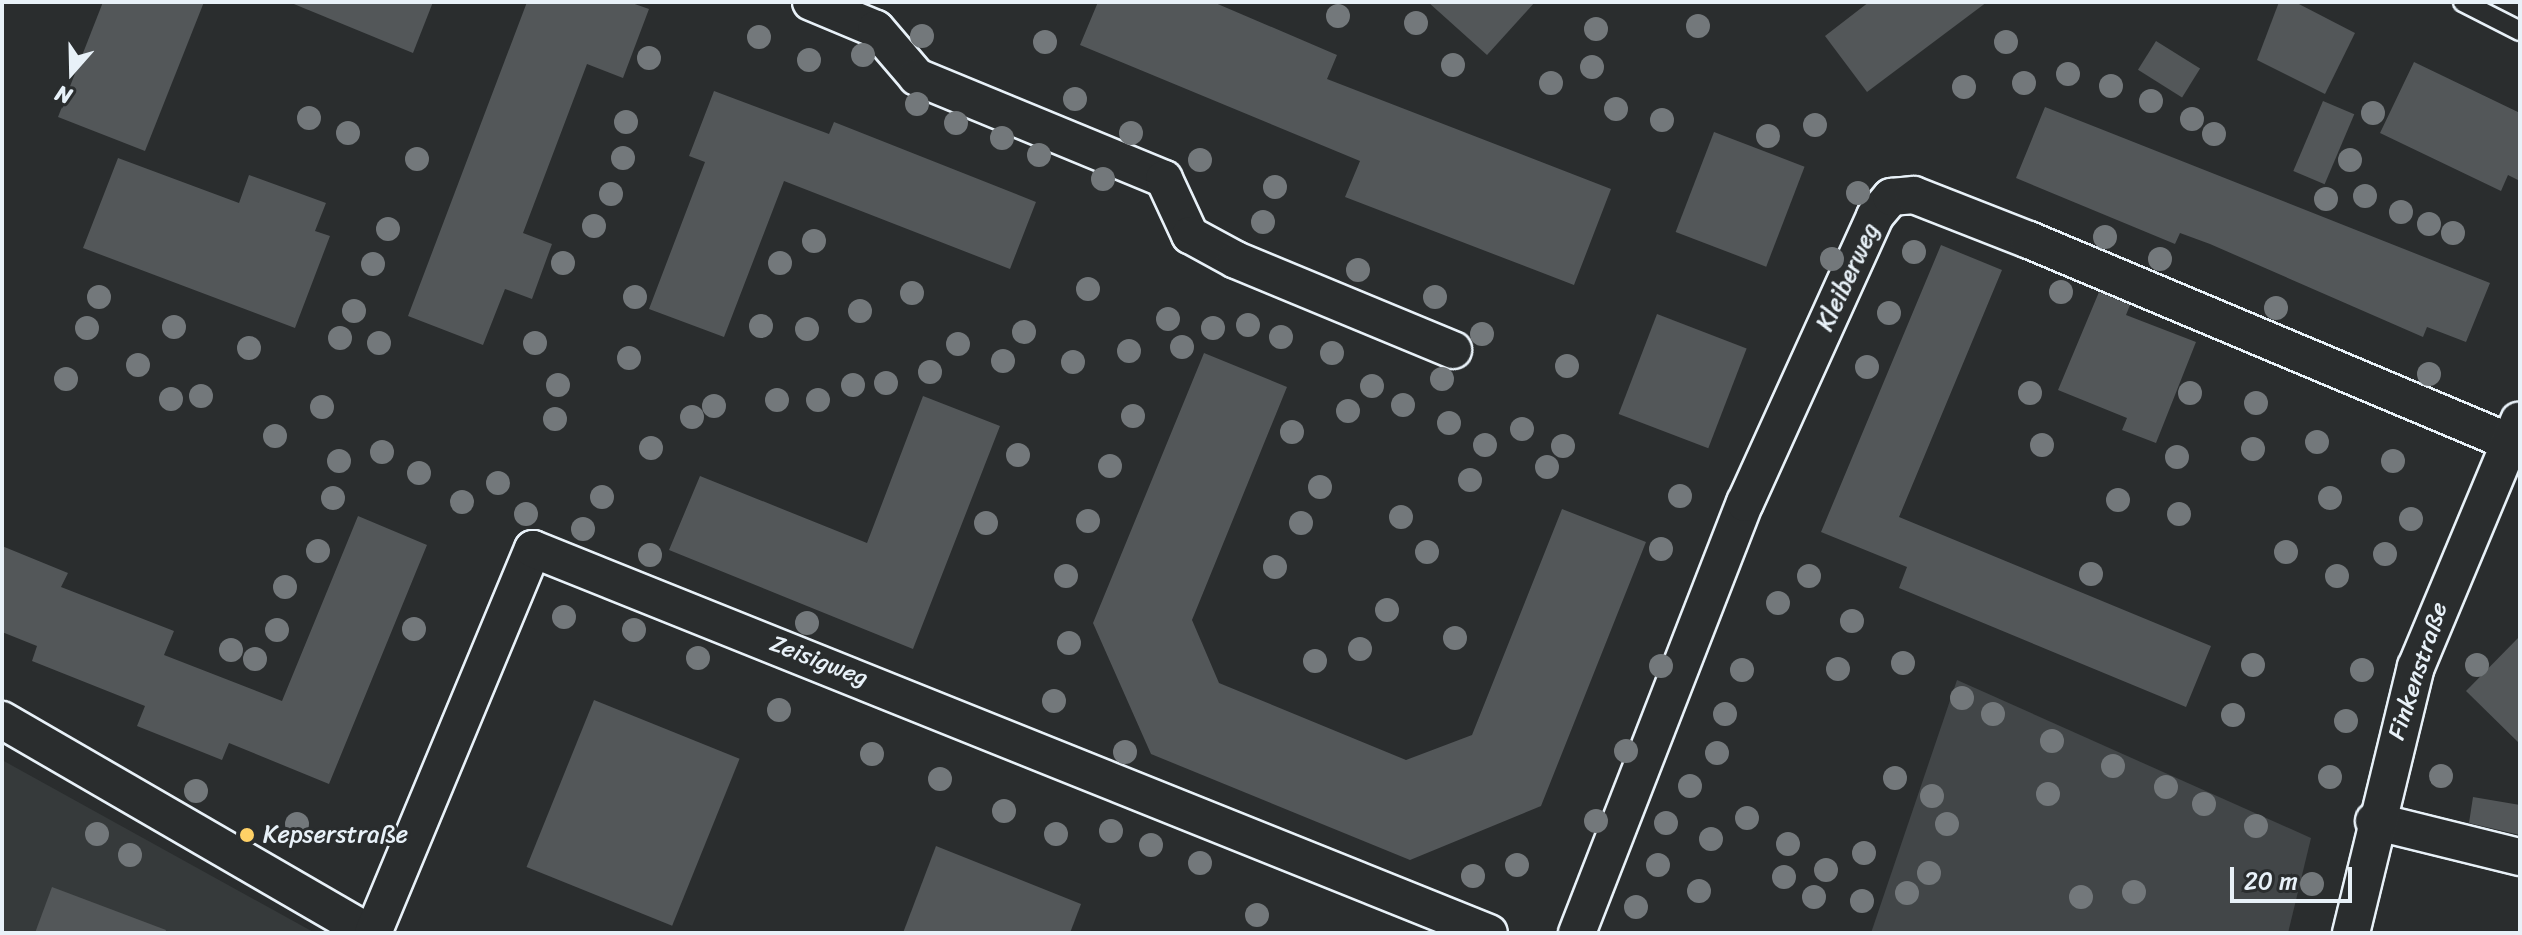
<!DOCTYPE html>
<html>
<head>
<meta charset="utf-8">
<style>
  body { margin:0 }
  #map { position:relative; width:2522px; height:935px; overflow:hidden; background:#2a2d2e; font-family:Sriracha,sans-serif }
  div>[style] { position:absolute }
  .built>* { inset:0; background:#363a3b }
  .green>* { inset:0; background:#424648 }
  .building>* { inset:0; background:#535759; transform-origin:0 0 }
  .roads { filter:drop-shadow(2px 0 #e8f1f8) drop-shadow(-2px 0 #e8f1f8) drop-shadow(0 2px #e8f1f8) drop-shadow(0 -2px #e8f1f8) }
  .service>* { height:18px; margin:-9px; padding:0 9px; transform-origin:9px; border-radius:9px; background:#2a2d2e }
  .minor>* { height:36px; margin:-18px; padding:0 18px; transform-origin:18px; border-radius:18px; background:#2a2d2e }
  .trees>* { width:24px; height:24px; margin:-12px; border-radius:50%; background:#73787b }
  .dots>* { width:22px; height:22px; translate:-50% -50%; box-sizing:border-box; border:4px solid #2a2d2e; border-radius:50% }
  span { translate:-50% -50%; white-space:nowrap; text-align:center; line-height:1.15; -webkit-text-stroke:6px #2a2d2e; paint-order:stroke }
  .street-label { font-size:24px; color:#e8f1f8 }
  .poi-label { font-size:24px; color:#e8f1f8 }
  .left { translate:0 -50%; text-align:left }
  .frame { position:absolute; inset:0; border:4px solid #e8f1f8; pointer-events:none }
  .north { position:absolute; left:32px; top:32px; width:80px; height:80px; -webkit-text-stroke:6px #2a2d2e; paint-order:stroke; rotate:200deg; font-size:22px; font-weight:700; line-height:32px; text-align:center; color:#e8f1f8 }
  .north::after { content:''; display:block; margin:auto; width:28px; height:36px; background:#e8f1f8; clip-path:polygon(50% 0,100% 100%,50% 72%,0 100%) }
  .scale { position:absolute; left:2230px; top:867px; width:122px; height:36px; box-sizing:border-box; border:4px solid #e8f1f8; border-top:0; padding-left:10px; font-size:24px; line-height:28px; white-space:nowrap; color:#e8f1f8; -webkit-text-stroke:6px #2a2d2e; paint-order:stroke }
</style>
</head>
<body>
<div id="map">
  <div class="built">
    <div style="clip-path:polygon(2px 760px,315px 933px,2px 933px)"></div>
  </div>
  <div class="green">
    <div style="clip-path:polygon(1957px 680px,2311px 838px,2288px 933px,1871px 933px)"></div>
  </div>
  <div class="building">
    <div style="clip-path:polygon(103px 2px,204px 2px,145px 151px,58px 117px)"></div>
    <div style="clip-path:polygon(289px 2px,433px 2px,413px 53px)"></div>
    <div style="clip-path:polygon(527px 2px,629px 2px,649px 9px,623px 78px,587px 64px,523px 233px,552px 244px,532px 299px,505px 289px,483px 345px,408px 316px)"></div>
    <div style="clip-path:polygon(1098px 2px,1213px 2px,1337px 55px,1327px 79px,1611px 189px,1574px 285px,1345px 197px,1360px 161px,1080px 45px)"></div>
    <div style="clip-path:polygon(1428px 2px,1535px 2px,1487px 55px)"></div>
    <div style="clip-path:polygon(1869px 2px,1987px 2px,1867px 92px,1825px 36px)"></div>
    <div style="clip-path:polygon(2279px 2px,2295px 2px,2355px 33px,2325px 94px,2257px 60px)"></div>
    <div style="left:2156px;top:41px;width:52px;height:34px;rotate:32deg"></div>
    <div style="clip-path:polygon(2414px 62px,2520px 113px,2520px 181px,2508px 175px,2501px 191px,2380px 133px)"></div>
    <div style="clip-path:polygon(714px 91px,829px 134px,834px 122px,1036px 202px,1010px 269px,784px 181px,724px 337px,649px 309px,705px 162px,689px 156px)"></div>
    <div style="left:2323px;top:101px;width:34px;height:76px;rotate:23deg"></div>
    <div style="clip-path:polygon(2045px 107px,2490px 283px,2466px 342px,2427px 327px,2423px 337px,2210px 244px,2180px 233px,2175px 244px,2016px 178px)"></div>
    <div style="left:1714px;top:132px;width:97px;height:107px;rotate:21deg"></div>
    <div style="clip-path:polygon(118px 158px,239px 203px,249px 175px,326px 203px,315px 231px,330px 236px,295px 328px,83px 248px)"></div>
    <div style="clip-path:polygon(1941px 245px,2002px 270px,1899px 517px,2211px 646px,2186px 707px,1899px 588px,1907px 567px,1821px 532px)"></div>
    <div style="clip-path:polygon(2099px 292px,2130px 305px,2126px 315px,2196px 342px,2156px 443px,2122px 430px,2127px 418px,2058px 390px)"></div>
    <div style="left:1657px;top:314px;width:96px;height:107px;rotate:21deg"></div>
    <div style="clip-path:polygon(1204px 353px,1287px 387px,1192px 620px,1219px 683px,1406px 760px,1472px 735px,1562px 509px,1646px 542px,1541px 806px,1410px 860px,1151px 754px,1093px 623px)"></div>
    <div style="clip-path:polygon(923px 396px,1000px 426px,913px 649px,669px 550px,700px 476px,867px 543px)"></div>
    <div style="clip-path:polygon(358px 516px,427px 545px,329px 784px,229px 743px,222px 760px,137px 726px,145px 706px,32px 661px,37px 646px,2px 632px,2px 546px,68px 573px,61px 587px,174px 631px,164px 655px,282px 701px)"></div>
    <div style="clip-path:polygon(2520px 636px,2520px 744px,2466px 691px)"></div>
    <div style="left:594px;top:700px;width:157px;height:180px;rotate:22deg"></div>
    <div style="clip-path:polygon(2473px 797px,2520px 805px,2520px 835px,2469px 823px)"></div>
    <div style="clip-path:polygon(936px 846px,1081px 904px,1070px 933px,903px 933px)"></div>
    <div style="clip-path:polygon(52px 887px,166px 930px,165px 933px,35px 933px)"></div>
  </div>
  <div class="roads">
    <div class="service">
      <div style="left:2463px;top:2px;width:64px;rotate:27deg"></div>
    </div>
    <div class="minor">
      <div style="left:811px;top:2px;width:70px;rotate:22.6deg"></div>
      <div style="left:876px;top:29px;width:63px;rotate:49.5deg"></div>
      <div style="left:917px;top:77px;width:267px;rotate:22.4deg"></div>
      <div style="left:1164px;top:179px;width:62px;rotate:65.1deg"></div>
      <div style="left:1190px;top:235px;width:52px;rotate:28.5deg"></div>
      <div style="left:1236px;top:260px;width:235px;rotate:22.5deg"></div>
      <div style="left:2px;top:720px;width:424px;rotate:30.1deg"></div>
      <div style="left:2374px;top:821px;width:150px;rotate:13.9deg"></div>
      <div style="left:373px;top:933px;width:416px;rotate:-67.4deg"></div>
      <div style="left:533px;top:549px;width:1030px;rotate:21.88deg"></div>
      <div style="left:1577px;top:933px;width:462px;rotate:-68.7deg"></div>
      <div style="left:1745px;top:503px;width:315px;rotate:-65.6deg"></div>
      <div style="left:1875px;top:216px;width:25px;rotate:-50deg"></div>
      <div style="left:1891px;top:197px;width:23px;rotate:-5deg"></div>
      <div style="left:1914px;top:195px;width:123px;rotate:21.4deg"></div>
      <div style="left:2029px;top:240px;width:519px;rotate:22.81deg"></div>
      <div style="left:2351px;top:933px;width:274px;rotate:-76.3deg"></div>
      <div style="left:2416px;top:667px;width:267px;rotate:-67.3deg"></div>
    </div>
  </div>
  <div class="trees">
    <div style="left:1338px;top:16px"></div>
    <div style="left:1416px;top:23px"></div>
    <div style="left:1698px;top:26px"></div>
    <div style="left:1596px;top:29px"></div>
    <div style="left:922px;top:36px"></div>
    <div style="left:759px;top:37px"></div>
    <div style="left:1045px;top:42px"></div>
    <div style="left:2006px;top:42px"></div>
    <div style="left:863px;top:55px"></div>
    <div style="left:649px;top:58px"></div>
    <div style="left:809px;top:60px"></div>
    <div style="left:1453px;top:65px"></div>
    <div style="left:1592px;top:67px"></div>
    <div style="left:2068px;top:74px"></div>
    <div style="left:1551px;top:83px"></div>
    <div style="left:2024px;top:83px"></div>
    <div style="left:2111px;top:86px"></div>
    <div style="left:1964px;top:87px"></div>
    <div style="left:1075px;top:99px"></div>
    <div style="left:2151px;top:101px"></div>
    <div style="left:917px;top:104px"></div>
    <div style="left:1616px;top:109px"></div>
    <div style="left:2373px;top:113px"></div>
    <div style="left:309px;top:118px"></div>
    <div style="left:2192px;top:119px"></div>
    <div style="left:1662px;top:120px"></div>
    <div style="left:626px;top:122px"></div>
    <div style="left:956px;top:123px"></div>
    <div style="left:1815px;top:125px"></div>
    <div style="left:348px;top:133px"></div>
    <div style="left:1131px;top:133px"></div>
    <div style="left:2214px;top:134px"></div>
    <div style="left:1768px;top:136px"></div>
    <div style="left:1002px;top:138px"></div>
    <div style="left:1039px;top:155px"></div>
    <div style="left:623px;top:158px"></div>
    <div style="left:417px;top:159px"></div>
    <div style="left:1200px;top:160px"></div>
    <div style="left:2350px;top:160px"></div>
    <div style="left:1103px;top:179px"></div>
    <div style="left:1275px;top:187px"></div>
    <div style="left:1858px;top:193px"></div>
    <div style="left:611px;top:194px"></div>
    <div style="left:2365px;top:196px"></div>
    <div style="left:2326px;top:199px"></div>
    <div style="left:2401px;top:212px"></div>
    <div style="left:1263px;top:222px"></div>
    <div style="left:2429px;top:224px"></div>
    <div style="left:594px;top:226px"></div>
    <div style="left:388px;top:229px"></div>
    <div style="left:2453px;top:233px"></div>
    <div style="left:2105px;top:237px"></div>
    <div style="left:814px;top:241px"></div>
    <div style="left:1914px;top:252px"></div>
    <div style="left:1832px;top:259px"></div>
    <div style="left:2160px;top:259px"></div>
    <div style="left:563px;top:263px"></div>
    <div style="left:780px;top:263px"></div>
    <div style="left:373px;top:264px"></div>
    <div style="left:1358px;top:270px"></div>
    <div style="left:1088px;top:289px"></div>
    <div style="left:2061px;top:292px"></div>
    <div style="left:912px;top:293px"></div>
    <div style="left:99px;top:297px"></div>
    <div style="left:635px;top:297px"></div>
    <div style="left:1435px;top:297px"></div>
    <div style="left:2276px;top:308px"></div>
    <div style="left:354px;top:311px"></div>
    <div style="left:860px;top:311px"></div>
    <div style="left:1889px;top:313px"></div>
    <div style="left:1168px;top:319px"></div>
    <div style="left:1248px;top:325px"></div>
    <div style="left:761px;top:326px"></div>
    <div style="left:174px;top:327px"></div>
    <div style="left:87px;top:328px"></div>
    <div style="left:1213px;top:328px"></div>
    <div style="left:807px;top:329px"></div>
    <div style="left:1024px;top:332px"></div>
    <div style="left:1482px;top:334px"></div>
    <div style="left:1281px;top:337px"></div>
    <div style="left:340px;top:338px"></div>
    <div style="left:379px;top:343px"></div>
    <div style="left:535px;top:343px"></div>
    <div style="left:958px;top:344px"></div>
    <div style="left:1182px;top:347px"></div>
    <div style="left:249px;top:348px"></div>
    <div style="left:1129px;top:351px"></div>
    <div style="left:1332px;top:353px"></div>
    <div style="left:629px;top:358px"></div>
    <div style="left:1003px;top:361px"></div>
    <div style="left:1073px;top:362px"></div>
    <div style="left:138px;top:365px"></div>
    <div style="left:1567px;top:366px"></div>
    <div style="left:1867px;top:367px"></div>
    <div style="left:930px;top:372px"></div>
    <div style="left:2429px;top:374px"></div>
    <div style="left:66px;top:379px"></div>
    <div style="left:1442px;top:379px"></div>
    <div style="left:886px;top:383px"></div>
    <div style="left:558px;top:385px"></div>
    <div style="left:853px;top:385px"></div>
    <div style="left:1372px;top:386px"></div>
    <div style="left:2030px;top:393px"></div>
    <div style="left:2190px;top:393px"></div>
    <div style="left:201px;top:396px"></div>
    <div style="left:171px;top:399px"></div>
    <div style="left:777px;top:400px"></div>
    <div style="left:818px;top:400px"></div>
    <div style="left:2256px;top:403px"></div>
    <div style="left:1403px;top:405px"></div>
    <div style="left:714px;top:406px"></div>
    <div style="left:322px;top:407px"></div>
    <div style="left:1348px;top:411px"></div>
    <div style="left:1133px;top:416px"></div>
    <div style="left:692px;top:417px"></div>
    <div style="left:555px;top:419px"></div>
    <div style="left:1449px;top:423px"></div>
    <div style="left:1522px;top:429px"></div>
    <div style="left:1292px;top:432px"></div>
    <div style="left:275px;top:436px"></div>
    <div style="left:2317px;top:442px"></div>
    <div style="left:1485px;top:445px"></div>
    <div style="left:2042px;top:445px"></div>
    <div style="left:1563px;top:446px"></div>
    <div style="left:651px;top:448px"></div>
    <div style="left:2253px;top:449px"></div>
    <div style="left:382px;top:452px"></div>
    <div style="left:1018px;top:455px"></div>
    <div style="left:2177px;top:457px"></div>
    <div style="left:339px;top:461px"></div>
    <div style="left:2393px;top:461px"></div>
    <div style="left:1110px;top:466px"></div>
    <div style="left:1547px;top:467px"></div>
    <div style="left:419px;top:473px"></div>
    <div style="left:1470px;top:480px"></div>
    <div style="left:498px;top:483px"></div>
    <div style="left:1320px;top:487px"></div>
    <div style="left:1680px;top:496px"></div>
    <div style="left:602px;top:497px"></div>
    <div style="left:333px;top:498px"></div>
    <div style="left:2330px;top:498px"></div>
    <div style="left:2118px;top:500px"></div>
    <div style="left:462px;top:502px"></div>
    <div style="left:526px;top:514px"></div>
    <div style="left:2179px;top:514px"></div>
    <div style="left:1401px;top:517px"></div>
    <div style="left:2411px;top:519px"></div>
    <div style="left:1088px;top:521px"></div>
    <div style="left:986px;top:523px"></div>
    <div style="left:1301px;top:523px"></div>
    <div style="left:583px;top:529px"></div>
    <div style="left:1661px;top:549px"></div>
    <div style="left:318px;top:551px"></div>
    <div style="left:1427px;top:552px"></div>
    <div style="left:2286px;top:552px"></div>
    <div style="left:2385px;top:554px"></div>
    <div style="left:650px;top:555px"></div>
    <div style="left:1275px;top:567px"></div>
    <div style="left:2091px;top:574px"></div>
    <div style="left:1066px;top:576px"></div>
    <div style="left:1809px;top:576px"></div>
    <div style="left:2337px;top:576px"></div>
    <div style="left:285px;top:587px"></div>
    <div style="left:1778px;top:603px"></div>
    <div style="left:1387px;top:610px"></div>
    <div style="left:564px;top:617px"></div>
    <div style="left:1852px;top:621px"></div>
    <div style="left:807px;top:623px"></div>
    <div style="left:414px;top:629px"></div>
    <div style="left:277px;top:630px"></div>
    <div style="left:634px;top:630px"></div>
    <div style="left:1455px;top:638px"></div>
    <div style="left:1069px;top:643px"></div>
    <div style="left:1360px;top:649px"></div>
    <div style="left:231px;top:650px"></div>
    <div style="left:698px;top:658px"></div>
    <div style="left:255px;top:659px"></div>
    <div style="left:1315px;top:661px"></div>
    <div style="left:1903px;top:663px"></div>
    <div style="left:2253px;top:665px"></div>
    <div style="left:2477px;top:665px"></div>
    <div style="left:1661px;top:666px"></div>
    <div style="left:1838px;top:669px"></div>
    <div style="left:1742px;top:670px"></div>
    <div style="left:2362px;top:670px"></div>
    <div style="left:1962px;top:698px"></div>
    <div style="left:1054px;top:701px"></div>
    <div style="left:779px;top:710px"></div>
    <div style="left:1725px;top:714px"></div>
    <div style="left:1993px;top:714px"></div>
    <div style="left:2233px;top:715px"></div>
    <div style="left:2346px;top:721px"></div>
    <div style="left:2052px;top:741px"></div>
    <div style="left:1626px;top:751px"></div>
    <div style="left:1125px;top:752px"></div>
    <div style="left:1717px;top:753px"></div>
    <div style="left:872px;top:754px"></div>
    <div style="left:2113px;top:766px"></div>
    <div style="left:2441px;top:776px"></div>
    <div style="left:2330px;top:777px"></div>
    <div style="left:1895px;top:778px"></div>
    <div style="left:940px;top:779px"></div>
    <div style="left:1690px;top:786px"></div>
    <div style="left:2166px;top:787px"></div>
    <div style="left:196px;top:791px"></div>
    <div style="left:2048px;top:794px"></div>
    <div style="left:1932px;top:796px"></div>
    <div style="left:2204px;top:804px"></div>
    <div style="left:1004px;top:811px"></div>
    <div style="left:1747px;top:818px"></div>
    <div style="left:1596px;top:821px"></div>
    <div style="left:1666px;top:823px"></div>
    <div style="left:297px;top:824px"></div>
    <div style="left:1947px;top:824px"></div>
    <div style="left:2256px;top:826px"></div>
    <div style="left:1111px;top:831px"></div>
    <div style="left:97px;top:834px"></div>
    <div style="left:1056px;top:834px"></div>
    <div style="left:1711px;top:839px"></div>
    <div style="left:1788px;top:844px"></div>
    <div style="left:1151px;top:845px"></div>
    <div style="left:1864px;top:853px"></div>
    <div style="left:130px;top:855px"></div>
    <div style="left:1200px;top:863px"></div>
    <div style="left:1517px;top:865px"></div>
    <div style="left:1658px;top:865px"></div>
    <div style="left:1826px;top:870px"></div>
    <div style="left:1929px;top:873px"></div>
    <div style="left:1473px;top:876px"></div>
    <div style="left:1784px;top:877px"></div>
    <div style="left:2312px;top:884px"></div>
    <div style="left:1699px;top:891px"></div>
    <div style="left:2134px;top:892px"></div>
    <div style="left:1907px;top:893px"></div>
    <div style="left:1814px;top:897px"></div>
    <div style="left:2081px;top:897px"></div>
    <div style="left:1862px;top:901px"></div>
    <div style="left:1636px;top:907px"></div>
    <div style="left:1257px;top:915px"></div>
  </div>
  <div class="dots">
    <div style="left:247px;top:835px;background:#ffd166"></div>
  </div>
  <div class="street-label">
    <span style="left:1848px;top:277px;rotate:-65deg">Kleiberweg</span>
    <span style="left:819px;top:661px;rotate:21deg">Zeisigweg</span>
    <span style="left:2418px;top:671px;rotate:-72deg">Finkenstraße</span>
  </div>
  <div class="poi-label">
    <span class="left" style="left:263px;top:835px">Kepserstraße</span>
  </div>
  <div class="frame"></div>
  <div class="north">N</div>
  <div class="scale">20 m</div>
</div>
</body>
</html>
